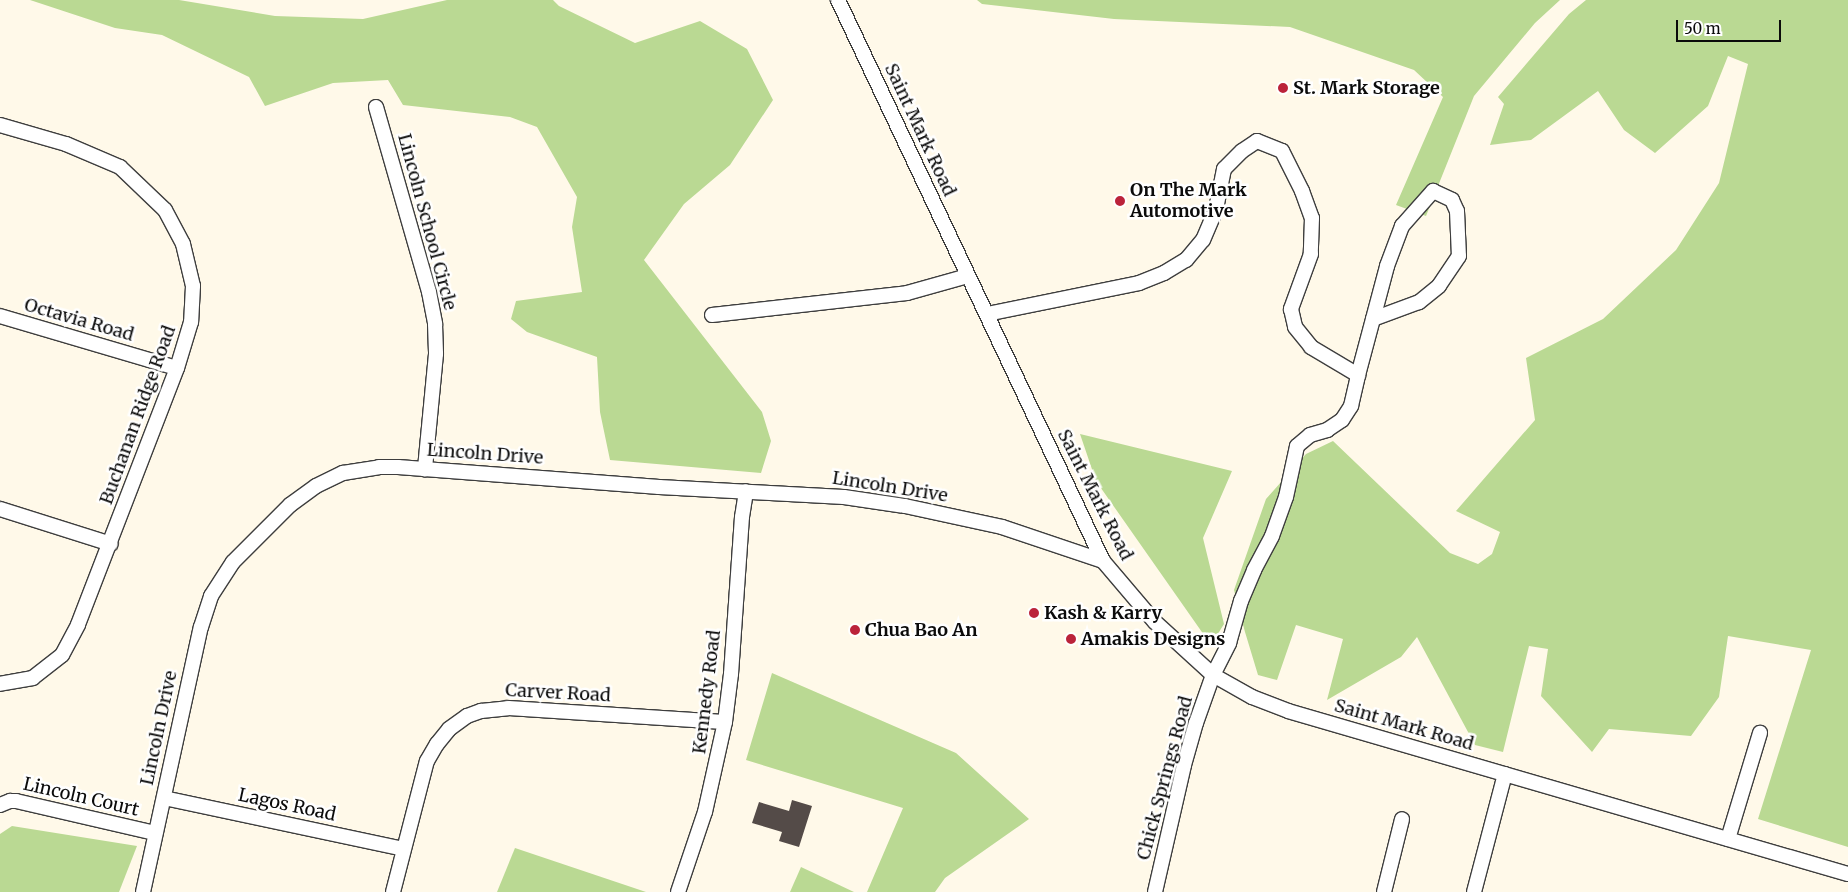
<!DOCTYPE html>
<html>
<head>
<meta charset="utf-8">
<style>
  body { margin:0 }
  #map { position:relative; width:1848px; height:892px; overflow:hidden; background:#fff9e9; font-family:Merriweather,serif }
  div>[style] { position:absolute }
  .forest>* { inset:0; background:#bad993 }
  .building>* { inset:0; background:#544b48 }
  .roads { filter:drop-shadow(1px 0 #3e3e3e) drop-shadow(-1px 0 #3e3e3e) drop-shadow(0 1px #3e3e3e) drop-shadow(0 -1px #3e3e3e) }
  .minor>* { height:14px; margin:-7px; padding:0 7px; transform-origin:7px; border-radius:7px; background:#fff }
  .dots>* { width:14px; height:14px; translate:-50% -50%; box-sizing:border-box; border:2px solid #fff; border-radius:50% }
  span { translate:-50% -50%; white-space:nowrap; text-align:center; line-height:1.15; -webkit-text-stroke:5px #fff; paint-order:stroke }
  .poi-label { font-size:18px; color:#0b0b0b; font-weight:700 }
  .left { translate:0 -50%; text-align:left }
  .street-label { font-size:18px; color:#0b0b0b }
  .scale { position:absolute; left:1676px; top:20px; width:105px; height:22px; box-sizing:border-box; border:2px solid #0b0b0b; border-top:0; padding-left:6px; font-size:15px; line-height:18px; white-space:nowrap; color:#0b0b0b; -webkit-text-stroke:4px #fff; paint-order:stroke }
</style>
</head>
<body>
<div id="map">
  <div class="forest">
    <div style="clip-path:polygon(30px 0,179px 0,275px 16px,363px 19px,447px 0,553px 0,559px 6px,635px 43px,700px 21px,747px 49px,773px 100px,730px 165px,684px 204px,644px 260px,762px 412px,771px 441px,761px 473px,610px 460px,600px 412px,597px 357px,527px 332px,511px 319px,516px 301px,582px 292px,572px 227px,577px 197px,537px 127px,510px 117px,403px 105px,388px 80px,333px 83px,265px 106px,249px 77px,162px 35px,115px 28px)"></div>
    <div style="clip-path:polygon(977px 0,1560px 0,1535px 23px,1474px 96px,1426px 216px,1396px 205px,1443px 97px,1414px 70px,1290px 27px,1114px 19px,982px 4px)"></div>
    <div style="clip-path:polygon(1586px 0,1848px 0,1848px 847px,1758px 819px,1811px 650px,1728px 636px,1719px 697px,1691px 736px,1609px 729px,1592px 752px,1541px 696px,1548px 649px,1529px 646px,1503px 752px,1475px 745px,1417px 637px,1401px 657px,1327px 700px,1343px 639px,1296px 625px,1277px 680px,1258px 675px,1245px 632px,1234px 590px,1266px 499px,1306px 454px,1333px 441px,1450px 553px,1478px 564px,1492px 554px,1500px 532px,1456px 511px,1535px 420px,1526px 358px,1603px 319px,1676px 250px,1719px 183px,1748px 64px,1728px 56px,1708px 106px,1655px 153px,1624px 130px,1598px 91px,1531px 140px,1490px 145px,1504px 104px,1498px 97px,1569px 14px)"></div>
    <div style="clip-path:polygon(1080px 434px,1232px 471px,1203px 538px,1224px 624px,1211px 645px,1096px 481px)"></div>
    <div style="clip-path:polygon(772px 673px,956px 753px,1029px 819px,945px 878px,935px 892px,867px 892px,903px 808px,746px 760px)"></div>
    <div style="clip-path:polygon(12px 826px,137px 846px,119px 892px,0 892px,0 834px)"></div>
    <div style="clip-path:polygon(515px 848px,646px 892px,497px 892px)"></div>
    <div style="clip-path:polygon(801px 867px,854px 892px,790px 892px)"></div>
  </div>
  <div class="building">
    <div style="clip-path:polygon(792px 800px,812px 806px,799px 847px,779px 841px,782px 832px,752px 823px,759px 802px,789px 811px)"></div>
  </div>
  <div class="roads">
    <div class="minor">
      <div style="left:838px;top:0;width:620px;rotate:64.72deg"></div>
      <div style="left:1103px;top:561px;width:80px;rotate:49.6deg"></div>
      <div style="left:1155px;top:622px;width:79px;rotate:42.4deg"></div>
      <div style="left:1213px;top:675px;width:45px;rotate:29.4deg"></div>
      <div style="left:1252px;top:697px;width:39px;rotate:21deg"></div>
      <div style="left:1288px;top:711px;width:583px;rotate:16.23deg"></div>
      <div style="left:376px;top:107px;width:192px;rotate:74deg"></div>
      <div style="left:429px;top:292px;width:33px;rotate:79deg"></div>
      <div style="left:435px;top:324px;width:30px;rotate:88deg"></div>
      <div style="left:436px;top:354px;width:116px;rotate:95.5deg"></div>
      <div style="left:0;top:125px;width:69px;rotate:16.1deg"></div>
      <div style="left:66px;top:144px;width:59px;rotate:23.1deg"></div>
      <div style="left:120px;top:167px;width:62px;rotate:43.7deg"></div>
      <div style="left:165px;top:210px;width:38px;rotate:62deg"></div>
      <div style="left:183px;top:244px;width:43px;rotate:76.6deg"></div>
      <div style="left:193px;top:286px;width:36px;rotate:93deg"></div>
      <div style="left:191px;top:322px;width:48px;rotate:106.9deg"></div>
      <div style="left:177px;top:368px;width:275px;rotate:111.1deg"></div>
      <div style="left:78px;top:625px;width:34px;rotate:118deg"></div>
      <div style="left:62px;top:655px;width:37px;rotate:142deg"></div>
      <div style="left:33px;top:678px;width:34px;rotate:170deg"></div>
      <div style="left:987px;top:314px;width:155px;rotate:-11.5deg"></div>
      <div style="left:1139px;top:283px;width:27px;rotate:-22deg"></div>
      <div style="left:1164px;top:273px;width:26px;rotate:-31deg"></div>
      <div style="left:1186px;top:260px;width:26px;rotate:-50deg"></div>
      <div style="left:1203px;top:240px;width:34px;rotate:-67deg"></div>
      <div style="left:1216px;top:209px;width:41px;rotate:-78.7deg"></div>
      <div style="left:1224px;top:169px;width:25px;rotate:-45deg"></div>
      <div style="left:1242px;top:151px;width:18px;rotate:-34deg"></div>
      <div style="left:1257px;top:141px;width:27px;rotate:22deg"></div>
      <div style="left:1282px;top:151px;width:45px;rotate:63.4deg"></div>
      <div style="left:1302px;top:191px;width:29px;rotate:70deg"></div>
      <div style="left:1312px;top:218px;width:36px;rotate:92deg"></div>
      <div style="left:1311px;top:254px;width:59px;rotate:110deg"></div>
      <div style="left:1291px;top:309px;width:18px;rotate:77deg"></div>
      <div style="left:1295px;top:327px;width:26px;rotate:51deg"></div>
      <div style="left:1311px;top:347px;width:55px;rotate:30.8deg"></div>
      <div style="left:712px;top:315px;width:196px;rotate:-6.4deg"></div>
      <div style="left:907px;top:293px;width:63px;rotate:-15.6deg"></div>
      <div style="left:0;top:316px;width:184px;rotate:16.4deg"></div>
      <div style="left:0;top:509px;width:116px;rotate:17.5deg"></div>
      <div style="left:164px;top:798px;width:244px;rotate:12deg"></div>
      <div style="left:0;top:805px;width:11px;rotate:-22deg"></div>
      <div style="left:10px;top:801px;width:6px"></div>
      <div style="left:16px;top:801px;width:143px;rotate:13deg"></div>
      <div style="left:1728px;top:839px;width:111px;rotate:-73.2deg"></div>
      <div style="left:143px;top:892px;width:271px;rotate:-77.7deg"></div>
      <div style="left:201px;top:627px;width:33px;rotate:-72deg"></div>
      <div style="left:211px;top:596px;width:40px;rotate:-57.1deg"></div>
      <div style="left:233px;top:562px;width:81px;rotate:-45deg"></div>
      <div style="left:290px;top:505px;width:32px;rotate:-36deg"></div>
      <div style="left:316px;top:486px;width:30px;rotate:-26deg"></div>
      <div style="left:343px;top:473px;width:36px;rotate:-9deg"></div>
      <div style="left:379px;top:467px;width:19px"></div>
      <div style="left:398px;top:467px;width:262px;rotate:4.4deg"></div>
      <div style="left:659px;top:487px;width:185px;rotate:3.1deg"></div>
      <div style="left:844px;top:497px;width:62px;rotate:8.4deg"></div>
      <div style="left:905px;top:506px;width:99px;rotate:12.2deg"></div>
      <div style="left:1002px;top:527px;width:107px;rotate:18.6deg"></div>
      <div style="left:393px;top:892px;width:135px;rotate:-75.5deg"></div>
      <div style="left:427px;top:761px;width:20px;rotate:-60deg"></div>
      <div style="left:437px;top:744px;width:19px;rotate:-51deg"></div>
      <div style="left:449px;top:729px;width:22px;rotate:-36deg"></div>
      <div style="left:467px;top:716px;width:15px;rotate:-20deg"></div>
      <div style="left:481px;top:711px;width:27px;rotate:-6deg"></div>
      <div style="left:508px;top:708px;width:217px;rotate:3.7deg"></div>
      <div style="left:678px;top:892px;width:84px;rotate:-71.4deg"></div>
      <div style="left:705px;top:812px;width:92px;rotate:-77.5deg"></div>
      <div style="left:725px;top:722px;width:48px;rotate:-82.9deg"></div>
      <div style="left:731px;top:674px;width:157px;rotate:-86deg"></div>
      <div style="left:742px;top:517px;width:26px;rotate:-81deg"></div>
      <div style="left:1155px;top:892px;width:130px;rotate:-77.1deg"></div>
      <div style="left:1184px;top:765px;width:44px;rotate:-74.1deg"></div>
      <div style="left:1196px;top:723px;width:51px;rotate:-70.5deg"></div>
      <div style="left:1213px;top:675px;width:36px;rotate:-63deg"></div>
      <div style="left:1229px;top:643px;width:44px;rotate:-74.1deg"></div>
      <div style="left:1241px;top:601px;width:34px;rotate:-67deg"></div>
      <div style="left:1254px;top:570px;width:38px;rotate:-62deg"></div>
      <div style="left:1272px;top:536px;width:41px;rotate:-70.3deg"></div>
      <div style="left:1286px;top:497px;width:52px;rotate:-77.8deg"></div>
      <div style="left:1297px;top:446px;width:17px;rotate:-40deg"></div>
      <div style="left:1310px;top:435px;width:18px;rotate:-16deg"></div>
      <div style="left:1327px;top:430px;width:18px;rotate:-34deg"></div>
      <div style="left:1342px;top:420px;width:17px;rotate:-57deg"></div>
      <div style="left:1351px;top:406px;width:28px;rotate:-77deg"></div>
      <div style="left:1357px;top:379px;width:117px;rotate:-75.1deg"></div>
      <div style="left:1387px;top:266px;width:43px;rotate:-69.4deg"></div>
      <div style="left:1402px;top:226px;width:47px;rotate:-48.5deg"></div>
      <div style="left:1433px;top:191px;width:21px;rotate:25deg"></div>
      <div style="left:1452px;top:200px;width:12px;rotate:66deg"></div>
      <div style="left:1457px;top:211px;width:45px;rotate:87.5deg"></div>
      <div style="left:1459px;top:256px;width:36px;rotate:124deg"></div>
      <div style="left:1439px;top:286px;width:26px;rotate:141deg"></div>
      <div style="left:1419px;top:302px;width:49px;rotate:159.7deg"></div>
      <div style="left:1384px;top:892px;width:75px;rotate:-76.1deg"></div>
      <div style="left:1474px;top:892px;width:122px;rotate:-75.3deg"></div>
    </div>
  </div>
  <div class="dots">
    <div style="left:1283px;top:88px;background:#bb233a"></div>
    <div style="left:1120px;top:201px;background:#bb233a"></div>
    <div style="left:1034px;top:613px;background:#bb233a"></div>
    <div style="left:855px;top:630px;background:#bb233a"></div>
    <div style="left:1071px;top:639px;background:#bb233a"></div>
  </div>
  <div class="poi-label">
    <span class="left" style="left:1293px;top:88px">St. Mark Storage</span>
    <span class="left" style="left:1130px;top:201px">On The Mark<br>Automotive</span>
    <span class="left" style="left:1044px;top:613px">Kash &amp; Karry</span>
    <span class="left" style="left:865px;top:630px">Chua Bao An</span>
    <span class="left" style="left:1081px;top:639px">Amakis Designs</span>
  </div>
  <div class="street-label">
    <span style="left:920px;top:130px;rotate:65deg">Saint Mark Road</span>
    <span style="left:427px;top:222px;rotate:75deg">Lincoln School Circle</span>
    <span style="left:79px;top:320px;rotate:16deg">Octavia Road</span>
    <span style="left:138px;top:415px;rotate:-70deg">Buchanan Ridge Road</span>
    <span style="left:485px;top:454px;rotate:4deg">Lincoln Drive</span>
    <span style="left:890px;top:487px;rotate:9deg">Lincoln Drive</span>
    <span style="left:1095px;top:495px;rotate:63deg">Saint Mark Road</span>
    <span style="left:707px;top:692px;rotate:-83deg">Kennedy Road</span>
    <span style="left:558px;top:693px;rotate:3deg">Carver Road</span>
    <span style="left:1404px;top:725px;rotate:16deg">Saint Mark Road</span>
    <span style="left:159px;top:728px;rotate:-78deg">Lincoln Drive</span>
    <span style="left:1165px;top:778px;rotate:-75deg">Chick Springs Road</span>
    <span style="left:81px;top:797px;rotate:13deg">Lincoln Court</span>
    <span style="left:287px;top:805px;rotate:12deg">Lagos Road</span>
  </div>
  <div class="scale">50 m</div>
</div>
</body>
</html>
